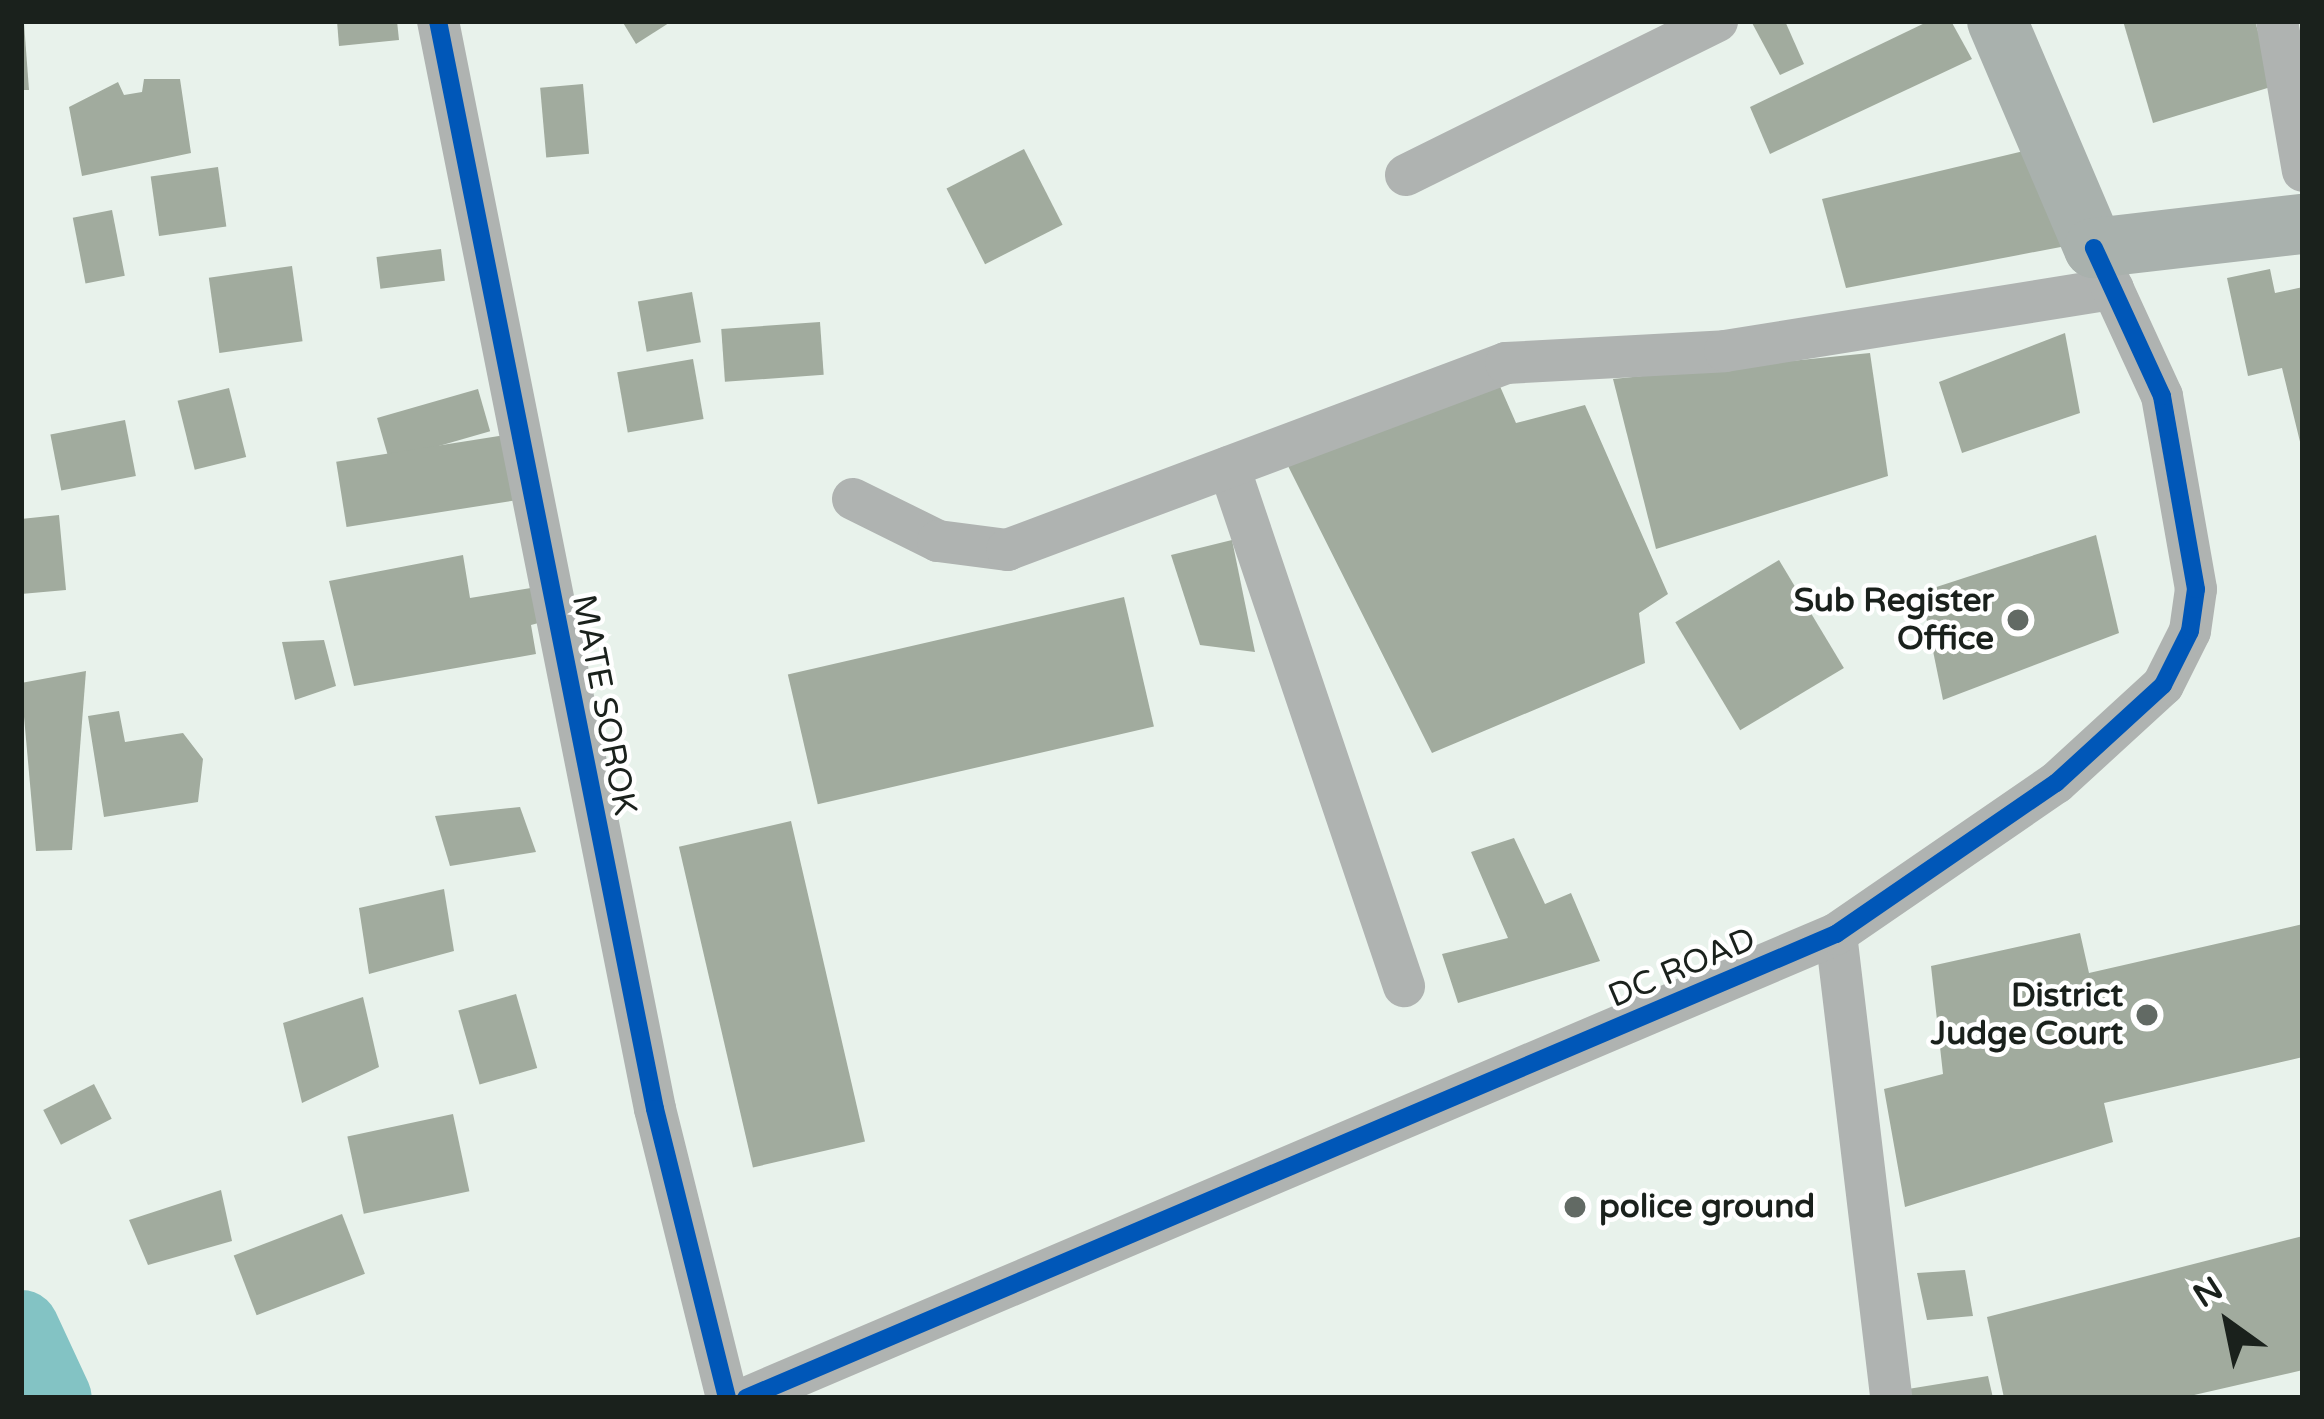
<!DOCTYPE html>
<html>
<head>
<meta charset="utf-8">
<style>
  body { margin:0 }
  #map { position:relative; width:2324px; height:1419px; overflow:hidden; background:#e8f2eb; font-family:"Varela Round",sans-serif }
  div>[style] { position:absolute }
  .river>* { height:75px; margin:-37.5px; padding:0 37.5px; transform-origin:37.5px; border-radius:37.5px; background:#83c3c4 }
  .building>* { inset:0; background:#a1ab9e; transform-origin:0 0 }
  .minor>* { height:42px; margin:-21px; padding:0 21px; transform-origin:21px; border-radius:21px; background:#afb3b1 }
  .highway>* { height:60px; margin:-30px; padding:0 30px; transform-origin:30px; border-radius:30px; background:#a9b1ad }
  .cycleway>* { height:18px; margin:-9px; padding:0 9px; transform-origin:9px; border-radius:9px; background:#0057b8 }
  .dots>* { width:33px; height:33px; translate:-50% -50%; box-sizing:border-box; border:6px solid #fff; border-radius:50% }
  span { translate:-50% -50%; white-space:nowrap; text-align:center; line-height:1.15; -webkit-text-stroke:9px #fff; paint-order:stroke }
  .poi-label { font-size:33px; color:#1a211c; font-weight:700 }
  .right { translate:-100% -50%; text-align:right }
  .left { translate:0 -50%; text-align:left }
  .street-label { font-size:33px; color:#1a211c }
  .frame { position:absolute; inset:0; border:24px solid #1a211c; pointer-events:none }
  .north { position:absolute; left:2168px; top:1263px; width:120px; height:120px; -webkit-text-stroke:9px #fff; paint-order:stroke; rotate:327deg; font-size:33px; font-weight:700; line-height:48px; text-align:center; color:#1a211c }
  .north::after { content:''; display:block; margin:auto; width:42px; height:54px; background:#1a211c; clip-path:polygon(50% 0,100% 100%,50% 72%,0 100%) }
</style>
</head>
<body>
<div id="map">
  <div class="river">
    <div style="left:21px;top:1327px;width:78px;rotate:65.1deg"></div>
  </div>
  <div class="building">
    <div style="clip-path:polygon(337px 21px,397px 21px,399px 40px,339px 46px)"></div>
    <div style="clip-path:polygon(622px 21px,672px 21px,636px 44px)"></div>
    <div style="clip-path:polygon(1751px 21px,1785px 21px,1804px 64px,1780px 75px)"></div>
    <div style="clip-path:polygon(1929px 21px,1951px 21px,1972px 59px,1770px 154px,1750px 107px)"></div>
    <div style="clip-path:polygon(2123px 21px,2255px 21px,2274px 86px,2153px 123px)"></div>
    <div style="clip-path:polygon(24px 23px,29px 90px,21px 90px,21px 24px)"></div>
    <div style="clip-path:polygon(144px 79px,180px 79px,191px 153px,82px 176px,69px 107px,118px 82px,124px 95px,142px 92px)"></div>
    <div style="left:583px;top:84px;width:70px;height:43px;rotate:85deg"></div>
    <div style="left:1024px;top:149px;width:85px;height:87px;rotate:63deg"></div>
    <div style="clip-path:polygon(2028px 150px,2066px 246px,1846px 288px,1822px 199px)"></div>
    <div style="left:218px;top:167px;width:60px;height:68px;rotate:82deg"></div>
    <div style="left:112px;top:210px;width:67px;height:40px;rotate:79deg"></div>
    <div style="left:441px;top:249px;width:32px;height:65px;rotate:83deg"></div>
    <div style="left:292px;top:266px;width:76px;height:84px;rotate:82deg"></div>
    <div style="clip-path:polygon(2270px 269px,2275px 293px,2303px 287px,2303px 454px,2282px 368px,2248px 376px,2227px 278px)"></div>
    <div style="left:692px;top:292px;width:51px;height:55px;rotate:80deg"></div>
    <div style="left:820px;top:322px;width:53px;height:99px;rotate:86deg"></div>
    <div style="clip-path:polygon(2065px 333px,2080px 413px,1962px 453px,1939px 382px)"></div>
    <div style="clip-path:polygon(1870px 353px,1888px 476px,1656px 549px,1613px 379px)"></div>
    <div style="left:693px;top:359px;width:61px;height:77px;rotate:80deg"></div>
    <div style="clip-path:polygon(1492px 368px,1516px 423px,1585px 405px,1668px 594px,1639px 613px,1645px 663px,1432px 753px,1282px 454px)"></div>
    <div style="left:229px;top:388px;width:71px;height:53px;rotate:76deg"></div>
    <div style="left:478px;top:389px;width:44px;height:105px;rotate:74deg"></div>
    <div style="left:125px;top:420px;width:57px;height:76px;rotate:79deg"></div>
    <div style="left:512px;top:434px;width:66px;height:178px;rotate:81deg"></div>
    <div style="clip-path:polygon(59px 515px,66px 590px,21px 594px,21px 519px)"></div>
    <div style="clip-path:polygon(2096px 535px,2119px 633px,1943px 700px,1921px 592px)"></div>
    <div style="clip-path:polygon(1232px 540px,1255px 652px,1200px 645px,1171px 555px)"></div>
    <div style="clip-path:polygon(463px 555px,470px 598px,537px 587px,546px 621px,531px 625px,536px 654px,354px 686px,329px 581px)"></div>
    <div style="left:1779px;top:560px;width:126px;height:121px;rotate:59deg"></div>
    <div style="left:1124px;top:597px;width:133px;height:345px;rotate:77deg"></div>
    <div style="clip-path:polygon(324px 640px,336px 686px,295px 700px,282px 642px)"></div>
    <div style="clip-path:polygon(86px 671px,72px 850px,36px 851px,21px 683px)"></div>
    <div style="clip-path:polygon(119px 711px,125px 742px,183px 733px,203px 759px,198px 802px,104px 817px,88px 716px)"></div>
    <div style="clip-path:polygon(520px 807px,536px 852px,450px 866px,435px 816px)"></div>
    <div style="left:791px;top:821px;width:329px;height:115px;rotate:77deg"></div>
    <div style="clip-path:polygon(1514px 838px,1545px 904px,1571px 893px,1600px 961px,1458px 1003px,1442px 954px,1508px 938px,1471px 852px)"></div>
    <div style="clip-path:polygon(444px 889px,454px 951px,369px 974px,359px 908px)"></div>
    <div style="clip-path:polygon(2303px 924px,2303px 1057px,2104px 1103px,2113px 1142px,1905px 1207px,1884px 1089px,1943px 1074px,1931px 966px,2080px 933px,2089px 973px)"></div>
    <div style="left:516px;top:994px;width:77px;height:60px;rotate:74deg"></div>
    <div style="clip-path:polygon(363px 997px,379px 1067px,302px 1103px,283px 1023px)"></div>
    <div style="left:94px;top:1084px;width:39px;height:57px;rotate:63deg"></div>
    <div style="left:453px;top:1114px;width:79px;height:108px;rotate:78deg"></div>
    <div style="clip-path:polygon(221px 1190px,232px 1241px,148px 1265px,129px 1220px)"></div>
    <div style="left:342px;top:1214px;width:64px;height:116px;rotate:69deg"></div>
    <div style="clip-path:polygon(2303px 1236px,2303px 1370px,2181px 1398px,2004px 1398px,1987px 1317px)"></div>
    <div style="clip-path:polygon(1965px 1270px,1973px 1316px,1927px 1320px,1917px 1273px)"></div>
    <div style="clip-path:polygon(1988px 1376px,1993px 1398px,1910px 1398px,1908px 1389px)"></div>
  </div>
  <div class="minor">
    <div style="left:438px;top:21px;width:1109px;rotate:78.72deg"></div>
    <div style="left:655px;top:1109px;width:298px;rotate:76deg"></div>
    <div style="left:2277px;top:21px;width:152px;rotate:80.2deg"></div>
    <div style="left:1406px;top:175px;width:347px;rotate:-26.3deg"></div>
    <div style="left:1229px;top:467px;width:548px;rotate:71.37deg"></div>
    <div style="left:853px;top:499px;width:95px;rotate:26.3deg"></div>
    <div style="left:938px;top:541px;width:70px;rotate:7.4deg"></div>
    <div style="left:1007px;top:550px;width:533px;rotate:-20.54deg"></div>
    <div style="left:1506px;top:363px;width:219px;rotate:-3.1deg"></div>
    <div style="left:1725px;top:351px;width:393px;rotate:-9.1deg"></div>
    <div style="left:1836px;top:934px;width:467px;rotate:83.2deg"></div>
    <div style="left:746px;top:1398px;width:1185px;rotate:-23.06deg"></div>
    <div style="left:1836px;top:934px;width:267px;rotate:-34.5deg"></div>
    <div style="left:2056px;top:783px;width:145px;rotate:-42.5deg"></div>
    <div style="left:2163px;top:685px;width:60px;rotate:-63.4deg"></div>
    <div style="left:2190px;top:631px;width:42px;rotate:-81.9deg"></div>
    <div style="left:2196px;top:589px;width:196px;rotate:-100deg"></div>
    <div style="left:2162px;top:396px;width:163px;rotate:-114.7deg"></div>
  </div>
  <div class="highway">
    <div style="left:1997px;top:21px;width:247px;rotate:66.9deg"></div>
    <div style="left:2094px;top:248px;width:210px;rotate:-6.6deg"></div>
  </div>
  <div class="cycleway">
    <div style="left:438px;top:21px;width:1109px;rotate:78.72deg"></div>
    <div style="left:655px;top:1109px;width:298px;rotate:76deg"></div>
    <div style="left:746px;top:1398px;width:1185px;rotate:-23.06deg"></div>
    <div style="left:1836px;top:934px;width:267px;rotate:-34.5deg"></div>
    <div style="left:2056px;top:783px;width:145px;rotate:-42.5deg"></div>
    <div style="left:2163px;top:685px;width:60px;rotate:-63.4deg"></div>
    <div style="left:2190px;top:631px;width:42px;rotate:-81.9deg"></div>
    <div style="left:2196px;top:589px;width:196px;rotate:-100deg"></div>
    <div style="left:2162px;top:396px;width:163px;rotate:-114.7deg"></div>
  </div>
  <div class="dots">
    <div style="left:2018px;top:620px;background:#626a64"></div>
    <div style="left:2147px;top:1015px;background:#626a64"></div>
    <div style="left:1575px;top:1207px;background:#626a64"></div>
  </div>
  <div class="poi-label">
    <span class="right" style="left:1994px;top:620px">Sub Register<br>Office</span>
    <span class="right" style="left:2123px;top:1015px">District<br>Judge Court</span>
    <span class="left" style="left:1599px;top:1207px">police ground</span>
  </div>
  <div class="street-label">
    <span style="left:604px;top:705px;rotate:79deg">MATE SOROK</span>
    <span style="left:1682px;top:968px;rotate:-23deg">DC ROAD</span>
  </div>
  <div class="frame"></div>
  <div class="north">N</div>
</div>
</body>
</html>
